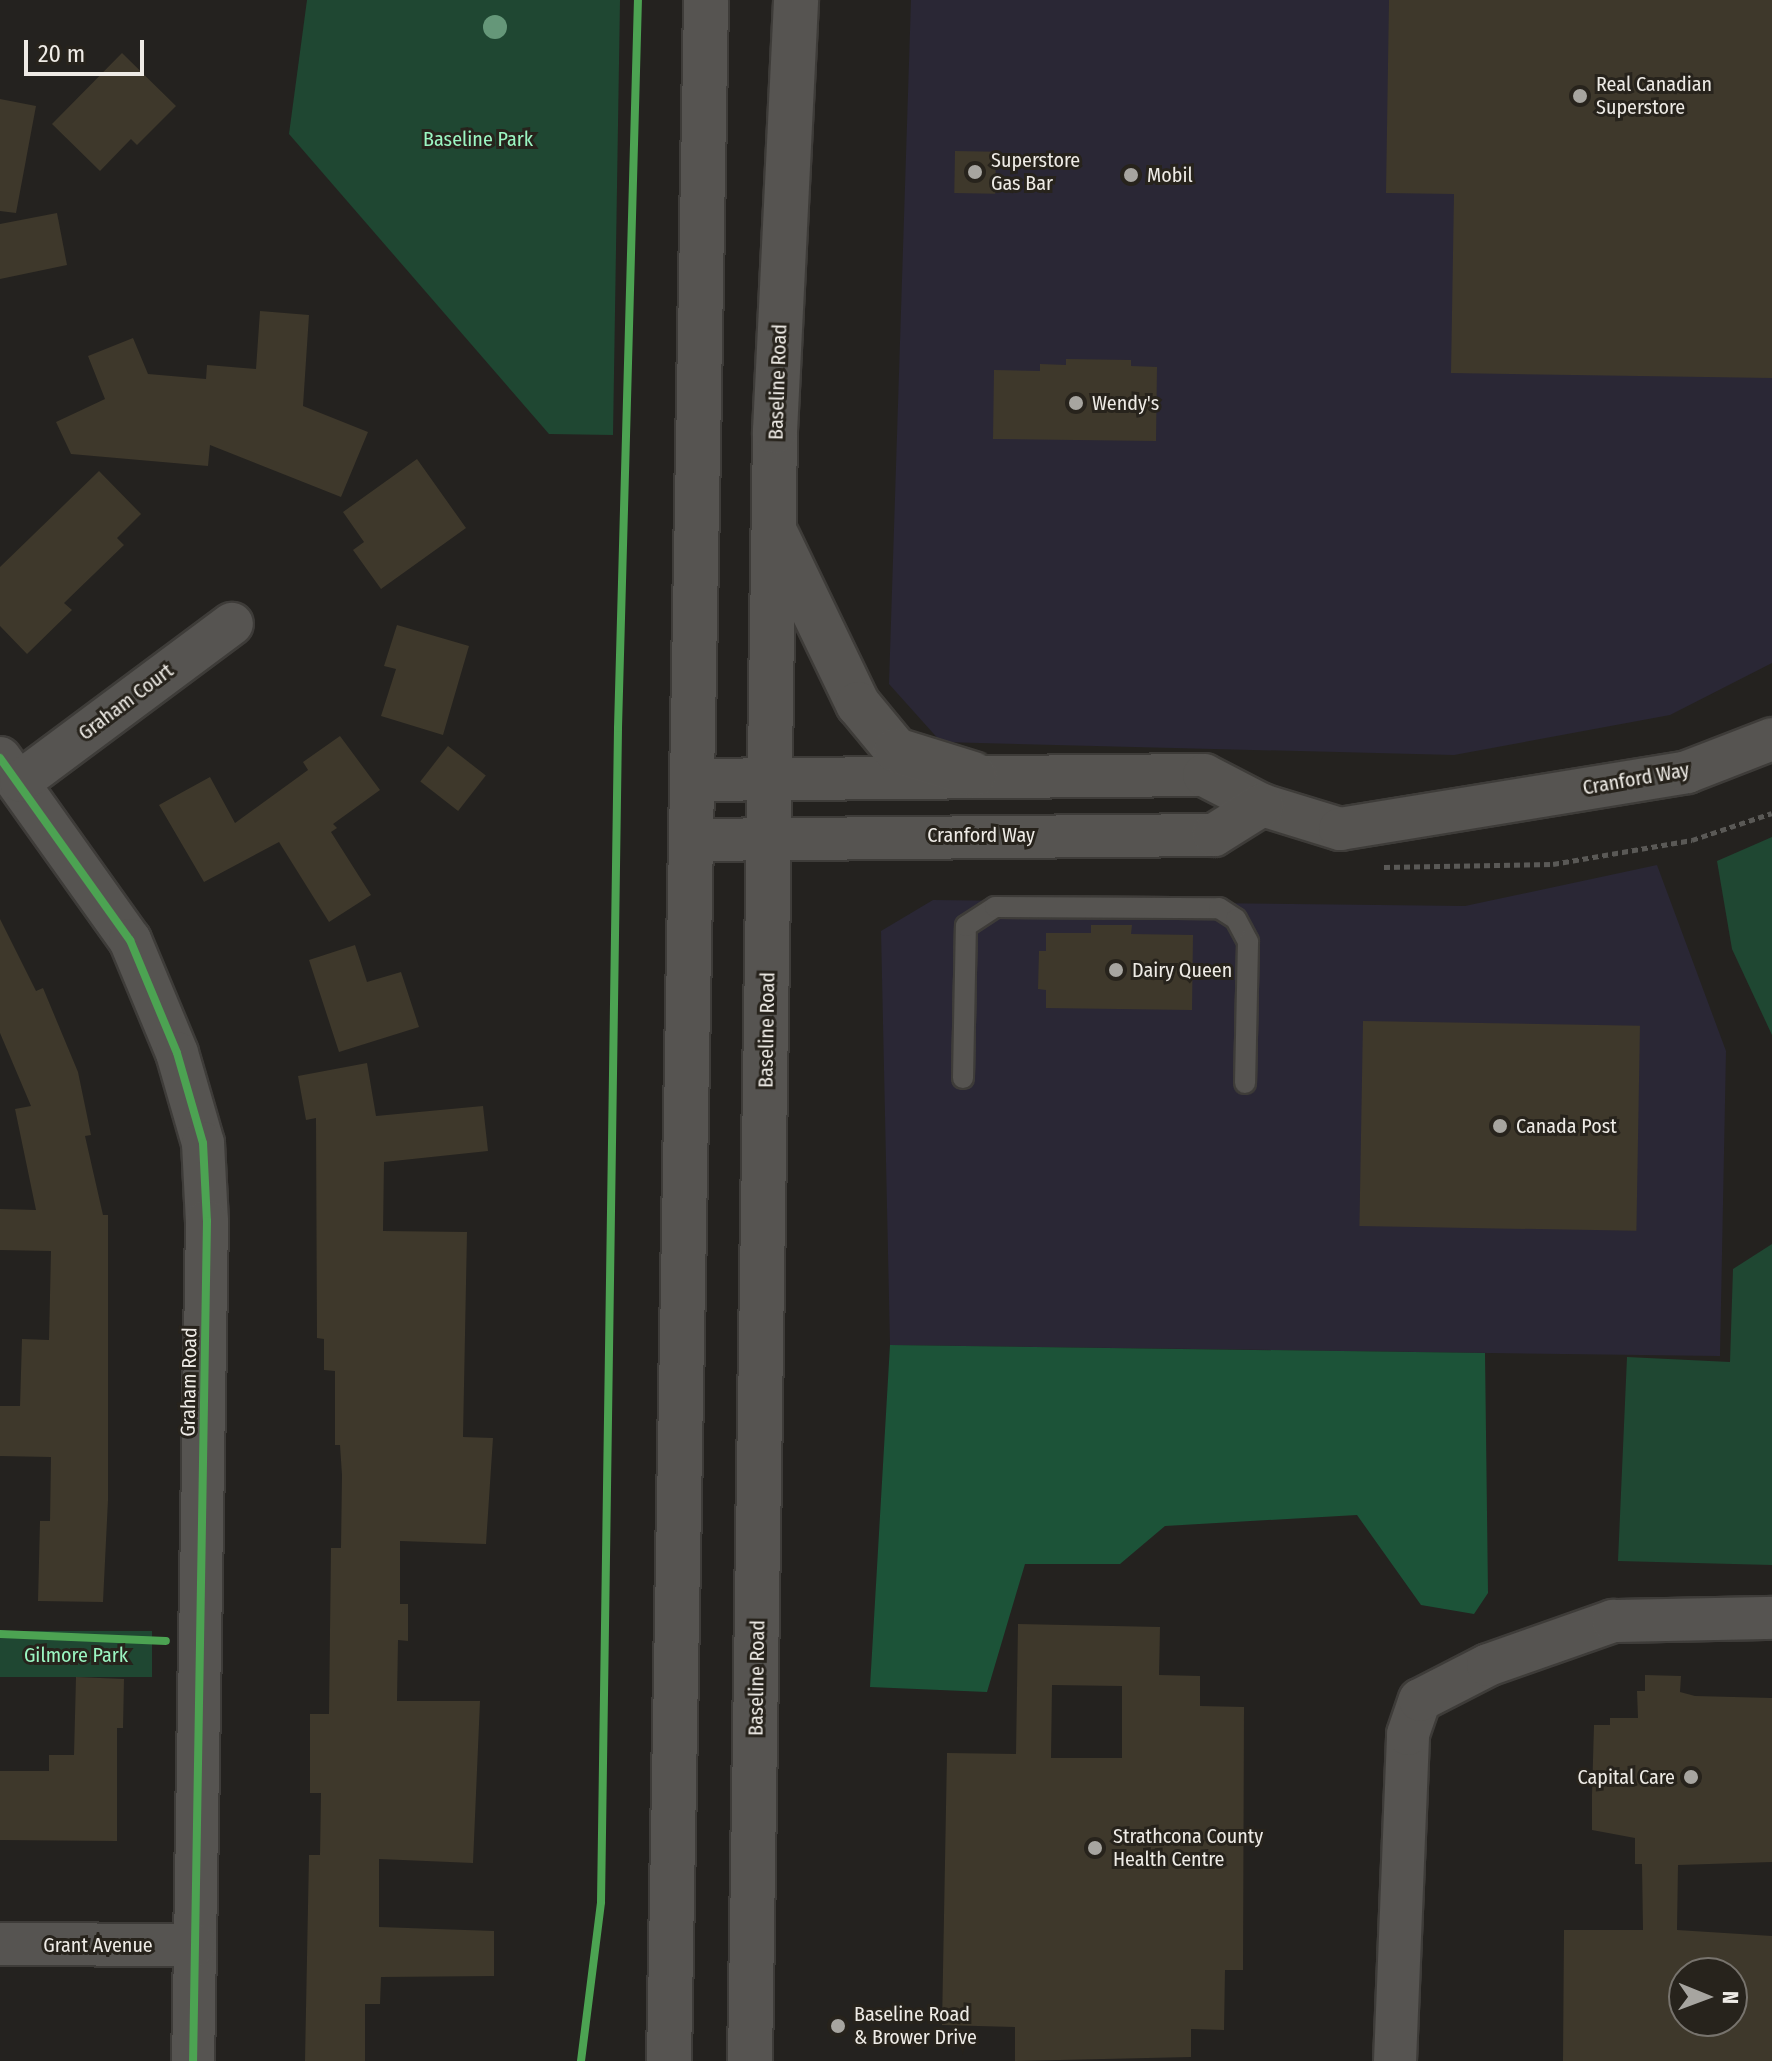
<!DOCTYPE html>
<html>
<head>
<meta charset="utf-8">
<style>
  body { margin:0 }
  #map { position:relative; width:1772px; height:2061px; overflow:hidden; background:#24221f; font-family:"Fira Sans Condensed",sans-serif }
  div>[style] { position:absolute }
  .commercial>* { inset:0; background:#2a2735 }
  .green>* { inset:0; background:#1f4732; transform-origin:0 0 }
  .forest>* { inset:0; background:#1c5338 }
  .building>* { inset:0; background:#3e382b; transform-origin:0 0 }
  .path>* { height:5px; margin-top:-2.5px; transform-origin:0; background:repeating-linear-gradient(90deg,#5a5956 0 6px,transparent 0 10px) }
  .roads { filter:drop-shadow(2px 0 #3e3c39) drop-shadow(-2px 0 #3e3c39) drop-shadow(0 2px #3e3c39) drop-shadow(0 -2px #3e3c39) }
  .service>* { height:20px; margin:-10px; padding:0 10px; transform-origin:10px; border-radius:10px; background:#565451 }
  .minor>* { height:42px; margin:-21px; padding:0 21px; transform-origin:21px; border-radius:21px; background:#565451 }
  .secondary>* { height:44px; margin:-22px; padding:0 22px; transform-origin:22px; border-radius:22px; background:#565451 }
  .cycleway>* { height:8px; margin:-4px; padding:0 4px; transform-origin:4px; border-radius:4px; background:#4ca352 }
  .trees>* { width:24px; height:24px; margin:-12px; border-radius:50%; background:#659779 }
  .dots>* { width:22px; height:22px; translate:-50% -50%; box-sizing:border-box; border:4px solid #27231c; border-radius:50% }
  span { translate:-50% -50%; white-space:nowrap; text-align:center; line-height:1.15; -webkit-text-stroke:6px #27231c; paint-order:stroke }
  .poi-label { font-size:20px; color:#eeebe6 }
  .left { translate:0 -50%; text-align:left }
  .right { translate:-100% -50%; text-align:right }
  .park-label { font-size:20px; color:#9bf6c2 }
  .street-label { font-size:20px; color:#eeebe6 }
  .north { position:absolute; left:1668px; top:1957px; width:80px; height:80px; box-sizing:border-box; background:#27231c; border:2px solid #77736d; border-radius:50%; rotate:91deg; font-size:22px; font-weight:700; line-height:32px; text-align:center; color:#eeebe6 }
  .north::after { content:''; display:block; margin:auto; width:28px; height:36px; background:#a7a5a0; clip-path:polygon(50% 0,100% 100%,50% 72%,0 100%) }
  .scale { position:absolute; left:24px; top:40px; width:120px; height:36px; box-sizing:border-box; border:4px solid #eeebe6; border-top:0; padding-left:10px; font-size:24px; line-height:28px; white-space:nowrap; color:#eeebe6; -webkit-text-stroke:6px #27231c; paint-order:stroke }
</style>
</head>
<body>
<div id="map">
  <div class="commercial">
    <div style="clip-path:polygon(911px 0,1772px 0,1772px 663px,1670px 715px,1454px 755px,941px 742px,889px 684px)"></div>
    <div style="clip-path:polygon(1657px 865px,1726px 1051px,1720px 1356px,890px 1345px,881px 931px,933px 900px,1465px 906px)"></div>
  </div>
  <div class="green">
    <div style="clip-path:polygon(307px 0,620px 0,613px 435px,549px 434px,289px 134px)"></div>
    <div style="clip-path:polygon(1772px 837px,1772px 1035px,1732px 949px,1717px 861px)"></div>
    <div style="clip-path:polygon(1772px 1244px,1772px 1565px,1618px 1561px,1627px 1357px,1730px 1362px,1733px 1269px)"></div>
    <div style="left:0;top:1631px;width:152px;height:46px"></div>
  </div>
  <div class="forest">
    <div style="clip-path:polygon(890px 1345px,1485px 1353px,1488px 1593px,1474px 1614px,1421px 1605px,1357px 1515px,1165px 1526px,1120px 1564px,1025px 1564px,987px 1692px,870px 1687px)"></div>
  </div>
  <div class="building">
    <div style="clip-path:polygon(1389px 0,1772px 0,1772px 378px,1451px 373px,1454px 194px,1386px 193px)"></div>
    <div style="clip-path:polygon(122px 53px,176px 106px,137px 145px,131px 139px,100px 171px,52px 124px)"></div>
    <div style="clip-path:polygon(0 99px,36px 106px,16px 213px,0 211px)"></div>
    <div style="left:955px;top:151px;width:41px;height:42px;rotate:1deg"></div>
    <div style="clip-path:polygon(57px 213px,67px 265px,0 279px,0 224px)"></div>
    <div style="clip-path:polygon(260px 311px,309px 315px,303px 406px,368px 432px,341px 497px,210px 445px,208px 466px,71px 454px,56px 422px,105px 399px,88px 356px,133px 338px,148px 374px,206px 379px,207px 365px,256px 369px)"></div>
    <div style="clip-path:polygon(1066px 359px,1131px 360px,1131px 366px,1157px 367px,1156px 441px,993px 439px,994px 370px,1040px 371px,1040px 364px,1066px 365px)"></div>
    <div style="clip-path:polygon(417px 459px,466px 528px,381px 589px,353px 550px,364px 542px,343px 512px)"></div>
    <div style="clip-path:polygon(99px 471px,141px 514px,117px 538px,124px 545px,64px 603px,72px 610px,27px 654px,0 626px,0 567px)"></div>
    <div style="clip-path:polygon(397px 625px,469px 646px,443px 735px,381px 716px,396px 669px,384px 666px)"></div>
    <div style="clip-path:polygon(340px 736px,380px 790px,333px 824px,337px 828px,331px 832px,371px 895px,329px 922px,279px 842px,204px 882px,159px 805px,210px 777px,235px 823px,308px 770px,303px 762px)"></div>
    <div style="left:448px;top:746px;width:48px;height:45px;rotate:38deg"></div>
    <div style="clip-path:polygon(0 919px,36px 991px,43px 988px,78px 1072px,91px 1135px,85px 1136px,103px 1215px,108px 1215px,108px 1500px,103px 1602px,38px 1601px,40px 1521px,50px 1521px,51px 1457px,0 1456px,0 1406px,20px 1406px,22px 1339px,49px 1340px,51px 1251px,0 1250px,0 1209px,36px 1210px,15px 1109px,31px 1106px,0 1033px)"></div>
    <div style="clip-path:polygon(1091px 925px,1132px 925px,1131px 934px,1193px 935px,1192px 1010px,1046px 1008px,1046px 990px,1038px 989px,1039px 951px,1046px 951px,1046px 933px,1091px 933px)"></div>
    <div style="clip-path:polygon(355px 945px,367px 982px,401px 972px,419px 1027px,339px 1052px,309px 960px)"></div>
    <div style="left:1363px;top:1021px;width:277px;height:205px;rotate:1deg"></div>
    <div style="clip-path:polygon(367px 1063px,376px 1116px,483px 1106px,488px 1151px,384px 1162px,383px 1231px,467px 1232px,463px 1437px,493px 1438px,486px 1544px,400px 1541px,400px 1604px,408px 1604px,408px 1641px,398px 1640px,397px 1701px,480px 1701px,473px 1863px,379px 1859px,379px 1927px,494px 1931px,494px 1976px,381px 1977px,380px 2004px,365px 2004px,365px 2061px,305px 2061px,309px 1855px,320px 1855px,321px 1793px,310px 1793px,310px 1714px,329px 1714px,331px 1548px,341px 1548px,342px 1475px,340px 1445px,335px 1445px,335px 1371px,324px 1370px,324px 1339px,317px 1338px,316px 1118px,306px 1120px,298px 1076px)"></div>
    <div style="clip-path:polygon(evenodd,1018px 1624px,1160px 1627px,1159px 1675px,1200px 1676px,1200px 1706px,1244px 1707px,1243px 1970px,1225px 1970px,1224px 2030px,1191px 2029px,1191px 2057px,1015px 2061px,1015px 2027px,942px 2025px,947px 1753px,1016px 1754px,1018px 1624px,1052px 1685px,1122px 1686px,1122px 1758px,1051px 1758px,1052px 1685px)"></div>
    <div style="clip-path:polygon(evenodd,1645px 1675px,1681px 1676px,1680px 1692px,1695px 1696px,1772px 1698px,1772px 1862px,1678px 1865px,1677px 1930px,1772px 1936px,1772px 2061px,1563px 2061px,1564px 1930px,1643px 1930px,1642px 1864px,1635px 1864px,1635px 1838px,1592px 1830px,1592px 1795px,1594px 1725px,1610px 1725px,1610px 1718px,1638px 1718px,1637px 1691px,1645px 1691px,1645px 1675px,1684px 1973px,1732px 1973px,1732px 2021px,1684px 2021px,1684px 1973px)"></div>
    <div style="clip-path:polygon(76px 1677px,124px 1679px,123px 1728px,117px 1728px,117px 1841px,0 1840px,0 1771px,49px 1771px,49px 1755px,74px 1755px)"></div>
  </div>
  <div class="path">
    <div style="left:1384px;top:867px;width:169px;rotate:-1deg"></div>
    <div style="left:1553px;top:864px;width:141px;rotate:-9.8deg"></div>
    <div style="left:1692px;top:840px;width:84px;rotate:-18.6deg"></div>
  </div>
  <div class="roads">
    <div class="service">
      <div style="left:963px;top:1078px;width:152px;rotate:-88.9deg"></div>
      <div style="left:966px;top:926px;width:35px;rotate:-33deg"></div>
      <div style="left:995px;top:907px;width:224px;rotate:0.3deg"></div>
      <div style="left:1219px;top:908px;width:20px;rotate:33deg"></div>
      <div style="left:1236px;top:919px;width:26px;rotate:62deg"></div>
      <div style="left:1248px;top:942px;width:141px;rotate:91.2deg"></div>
    </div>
    <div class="minor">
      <div style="left:0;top:758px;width:224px;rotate:54.5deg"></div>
      <div style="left:130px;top:940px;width:122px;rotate:67.4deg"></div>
      <div style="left:177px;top:1053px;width:94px;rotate:73.9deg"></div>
      <div style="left:203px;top:1143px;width:78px;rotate:87.1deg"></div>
      <div style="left:207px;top:1221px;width:840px;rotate:90.95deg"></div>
      <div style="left:692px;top:780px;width:512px;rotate:-0.56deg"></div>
      <div style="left:1204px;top:775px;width:65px;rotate:27.3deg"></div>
      <div style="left:1262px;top:805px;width:82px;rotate:17.1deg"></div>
      <div style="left:1340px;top:829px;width:352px;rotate:-9.3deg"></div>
      <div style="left:1687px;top:772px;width:91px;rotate:-21.2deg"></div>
      <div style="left:21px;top:781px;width:263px;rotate:-36.7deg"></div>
      <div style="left:692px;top:840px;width:522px;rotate:-0.55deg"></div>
      <div style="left:1214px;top:835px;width:57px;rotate:-32deg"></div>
      <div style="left:0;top:1944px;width:195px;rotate:0.3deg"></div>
      <div style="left:1395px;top:2061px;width:327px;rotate:-87.7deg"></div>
      <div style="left:1408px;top:1734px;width:36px;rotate:-71deg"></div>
      <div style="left:1420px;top:1700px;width:76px;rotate:-27.2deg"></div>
      <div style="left:1488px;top:1665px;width:133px;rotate:-19.4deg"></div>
      <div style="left:1613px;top:1621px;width:159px;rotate:-1.1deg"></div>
    </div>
    <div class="secondary">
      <div style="left:777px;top:536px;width:187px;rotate:64.3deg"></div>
      <div style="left:858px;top:704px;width:60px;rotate:50.4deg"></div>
      <div style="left:896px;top:750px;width:81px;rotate:17.3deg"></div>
      <div style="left:669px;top:2061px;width:2061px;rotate:-88.97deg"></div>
      <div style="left:750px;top:2061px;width:1630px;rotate:-89.12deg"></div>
      <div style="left:775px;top:431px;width:432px;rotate:-87.2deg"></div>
    </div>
  </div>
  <div class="cycleway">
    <div style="left:0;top:758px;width:224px;rotate:54.5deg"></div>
    <div style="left:130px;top:940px;width:122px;rotate:67.4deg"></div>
    <div style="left:177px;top:1053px;width:94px;rotate:73.9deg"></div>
    <div style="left:203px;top:1143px;width:78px;rotate:87.1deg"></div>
    <div style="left:207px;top:1221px;width:840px;rotate:90.95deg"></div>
    <div style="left:0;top:1634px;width:166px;rotate:2.4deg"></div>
    <div style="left:581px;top:2061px;width:160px;rotate:-82.8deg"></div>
    <div style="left:601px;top:1902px;width:1174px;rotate:-89.17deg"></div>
    <div style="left:618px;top:728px;width:728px;rotate:-88.43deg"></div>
  </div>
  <div class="trees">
    <div style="left:495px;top:27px"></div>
  </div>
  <div class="dots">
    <div style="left:1580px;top:96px;background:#a7a5a0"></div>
    <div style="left:975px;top:172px;background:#a7a5a0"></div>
    <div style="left:1131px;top:175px;background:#a7a5a0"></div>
    <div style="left:1076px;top:403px;background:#a7a5a0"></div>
    <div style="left:1116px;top:970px;background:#a7a5a0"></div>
    <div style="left:1500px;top:1126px;background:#a7a5a0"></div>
    <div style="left:1691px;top:1777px;background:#a7a5a0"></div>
    <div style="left:1095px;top:1848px;background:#a7a5a0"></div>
    <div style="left:838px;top:2026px;background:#a7a5a0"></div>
  </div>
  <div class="poi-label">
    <span class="left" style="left:1596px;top:96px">Real Canadian<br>Superstore</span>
    <span class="left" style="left:991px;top:172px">Superstore<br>Gas Bar</span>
    <span class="left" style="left:1147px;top:175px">Mobil</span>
    <span class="left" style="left:1092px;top:403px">Wendy's</span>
    <span class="left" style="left:1132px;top:970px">Dairy Queen</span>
    <span class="left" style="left:1516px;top:1126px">Canada Post</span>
    <span class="right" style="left:1675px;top:1777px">Capital Care</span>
    <span class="left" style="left:1113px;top:1848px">Strathcona County<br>Health Centre</span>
    <span class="left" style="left:854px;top:2026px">Baseline Road<br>&amp; Brower Drive</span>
  </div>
  <div class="park-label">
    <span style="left:478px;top:139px">Baseline Park</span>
    <span style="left:76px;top:1655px">Gilmore Park</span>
  </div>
  <div class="street-label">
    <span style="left:778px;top:382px;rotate:-88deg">Baseline Road</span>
    <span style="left:126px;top:702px;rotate:-37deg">Graham Court</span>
    <span style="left:1636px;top:779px;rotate:-10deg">Cranford Way</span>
    <span style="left:981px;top:835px">Cranford Way</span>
    <span style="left:767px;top:1030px;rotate:-89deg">Baseline Road</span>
    <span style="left:189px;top:1382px;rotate:-89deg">Graham Road</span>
    <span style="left:757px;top:1678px;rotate:-89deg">Baseline Road</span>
    <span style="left:98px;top:1945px">Grant Avenue</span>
  </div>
  <div class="north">N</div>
  <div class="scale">20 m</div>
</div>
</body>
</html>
